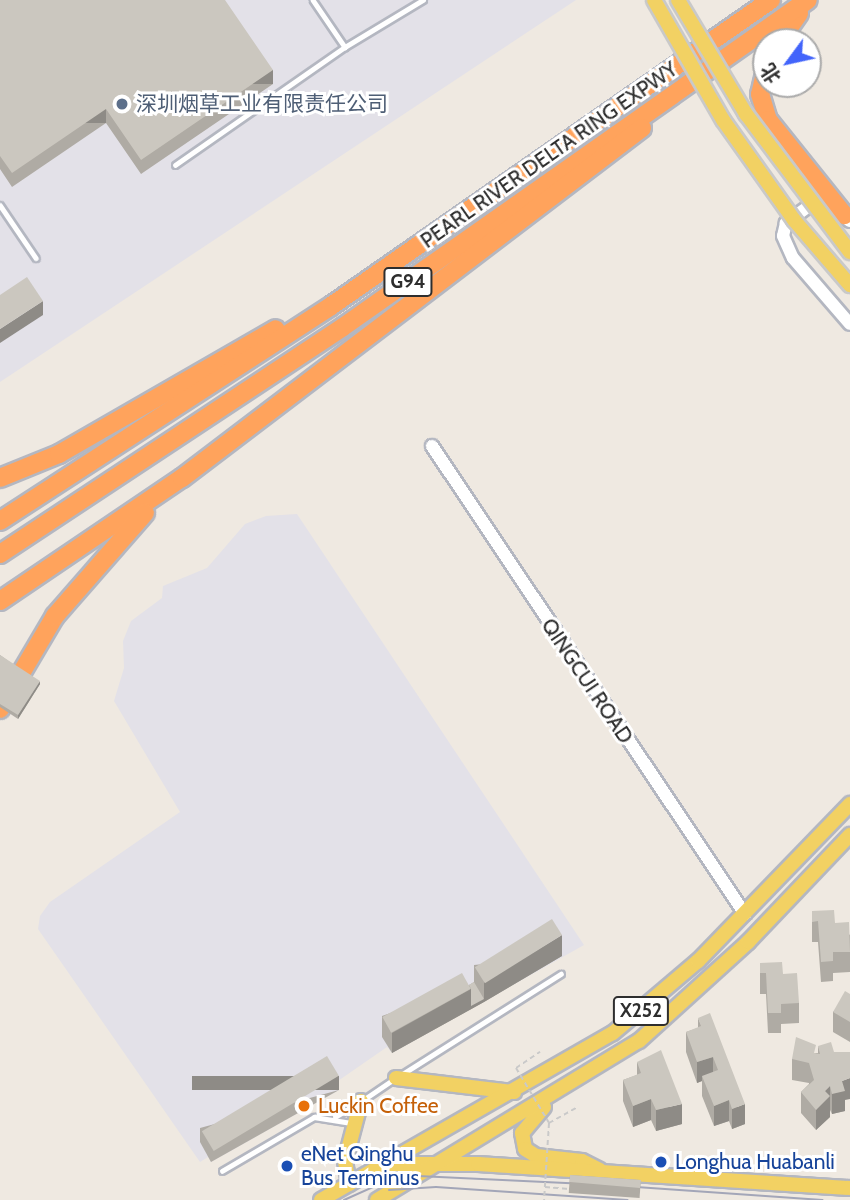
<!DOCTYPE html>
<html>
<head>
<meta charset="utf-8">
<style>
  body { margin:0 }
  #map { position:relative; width:850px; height:1200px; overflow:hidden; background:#efe9e1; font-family:Cabin,"Noto Sans SC",sans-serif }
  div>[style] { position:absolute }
  .industrial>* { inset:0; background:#e3e1e8 }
  .path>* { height:2px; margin-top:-1px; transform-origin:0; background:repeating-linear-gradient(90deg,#c9c9c9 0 5px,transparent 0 8.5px) }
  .roads { filter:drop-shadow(2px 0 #b4b7c1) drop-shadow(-2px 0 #b4b7c1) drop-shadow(0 2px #b4b7c1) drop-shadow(0 -2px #b4b7c1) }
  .service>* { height:4.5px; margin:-2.25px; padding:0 2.25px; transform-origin:2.25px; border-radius:2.25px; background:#fff }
  .tertiary>* { height:12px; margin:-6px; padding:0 6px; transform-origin:6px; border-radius:6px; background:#fff }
  .secondary>* { height:12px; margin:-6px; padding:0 6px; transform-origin:6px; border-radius:6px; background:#fff }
  .primary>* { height:14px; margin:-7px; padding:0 7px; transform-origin:7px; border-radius:7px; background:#f2d163 }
  .motorway>* { height:18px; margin:-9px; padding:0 9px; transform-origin:9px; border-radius:9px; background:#ffa35c }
  .tram>* { height:2px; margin:-1px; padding:0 1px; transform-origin:1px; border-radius:1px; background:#a3a6b8 }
  .path-bridge>* { height:2px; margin-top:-1px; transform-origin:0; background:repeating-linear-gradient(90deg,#c9c9c9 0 5px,transparent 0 8.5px) }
  .bridges { filter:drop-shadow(2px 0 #c9c9c9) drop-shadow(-2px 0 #c9c9c9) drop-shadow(0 2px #c9c9c9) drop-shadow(0 -2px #c9c9c9) }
  .primary-bridge>* { height:14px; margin:-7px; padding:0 7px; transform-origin:7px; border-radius:7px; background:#f2d163 }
  .wall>* { inset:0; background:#afaba4; transform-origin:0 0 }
  .shaded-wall>* { inset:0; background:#8e8b86; transform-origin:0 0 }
  .building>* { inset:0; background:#cbc7bf; transform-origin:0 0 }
  .dots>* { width:19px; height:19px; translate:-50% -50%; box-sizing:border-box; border:4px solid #fff; border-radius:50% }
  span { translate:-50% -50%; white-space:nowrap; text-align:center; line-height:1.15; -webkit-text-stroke:6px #fff; paint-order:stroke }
  .shield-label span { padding:2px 5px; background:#fff; border:2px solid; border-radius:5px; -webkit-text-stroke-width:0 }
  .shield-label { font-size:19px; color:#2e2e2e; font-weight:700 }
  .service-label { font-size:21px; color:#4e5e75 }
  .left { translate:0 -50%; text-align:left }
  .street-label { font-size:21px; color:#2e2e2e }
  .food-label { font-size:21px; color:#c56008 }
  .transit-label { font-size:21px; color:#164399 }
  .north { position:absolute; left:752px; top:28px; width:70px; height:70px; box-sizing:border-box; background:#fff; border:2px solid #ababab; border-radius:50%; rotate:237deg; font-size:19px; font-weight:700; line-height:28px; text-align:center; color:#2e2e2e }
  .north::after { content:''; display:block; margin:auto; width:24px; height:32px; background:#4264fb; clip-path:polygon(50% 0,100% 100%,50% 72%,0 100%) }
</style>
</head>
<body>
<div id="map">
  <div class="industrial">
    <div style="clip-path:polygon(0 0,576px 0,0 382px)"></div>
    <div style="clip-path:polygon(297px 514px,584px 945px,392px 1053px,387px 1047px,335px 1083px,339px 1090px,211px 1162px,208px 1157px,200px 1162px,38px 929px,40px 916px,50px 902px,180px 812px,114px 701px,124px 668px,123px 641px,131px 621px,162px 598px,163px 586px,207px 568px,245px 524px,266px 516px)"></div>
  </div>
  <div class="path">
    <div style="left:516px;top:1068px;width:29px;rotate:-34deg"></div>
    <div style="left:549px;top:1123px;width:31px;rotate:-29deg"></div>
    <div style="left:545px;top:1187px;width:24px;rotate:5deg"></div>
  </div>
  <div class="roads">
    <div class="service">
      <div style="left:313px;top:0;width:57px;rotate:55.8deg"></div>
      <div style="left:175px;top:165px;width:207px;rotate:-34.8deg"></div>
      <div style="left:345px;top:47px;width:91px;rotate:-31.1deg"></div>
      <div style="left:0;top:205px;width:64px;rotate:55.8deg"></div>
      <div style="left:401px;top:1075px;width:189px;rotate:-32.3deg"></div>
      <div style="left:363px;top:1100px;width:36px;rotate:-34deg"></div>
      <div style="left:335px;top:1117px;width:23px;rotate:-31deg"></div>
      <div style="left:222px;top:1171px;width:107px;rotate:-30.4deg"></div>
      <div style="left:314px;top:1117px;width:39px;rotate:9deg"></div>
    </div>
    <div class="tertiary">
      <div style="left:432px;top:446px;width:563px;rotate:56.23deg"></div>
    </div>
    <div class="secondary">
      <div style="left:850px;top:221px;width:21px;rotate:-145deg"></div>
      <div style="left:833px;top:209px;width:24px;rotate:-173deg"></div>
      <div style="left:809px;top:206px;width:29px;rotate:144deg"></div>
      <div style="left:786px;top:223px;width:13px;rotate:103deg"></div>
      <div style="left:783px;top:236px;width:24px;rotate:66deg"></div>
      <div style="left:793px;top:258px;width:87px;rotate:49.2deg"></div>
    </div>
    <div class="primary">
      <div style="left:396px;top:1078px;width:119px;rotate:6.8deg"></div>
      <div style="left:544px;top:1107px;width:34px;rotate:130deg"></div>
      <div style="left:522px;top:1133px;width:16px;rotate:79deg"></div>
      <div style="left:525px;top:1149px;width:13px;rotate:32deg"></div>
      <div style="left:536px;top:1156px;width:46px;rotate:6.2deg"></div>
      <div style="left:582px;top:1161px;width:20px;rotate:27deg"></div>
      <div style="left:390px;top:1164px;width:88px"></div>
      <div style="left:478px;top:1164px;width:373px;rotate:3.7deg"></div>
      <div style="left:349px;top:1184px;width:23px;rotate:-100deg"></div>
      <div style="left:345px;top:1161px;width:62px;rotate:-75.1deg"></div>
      <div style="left:321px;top:1200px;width:336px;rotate:-29.8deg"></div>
      <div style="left:613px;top:1033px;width:111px;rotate:-40.3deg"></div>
      <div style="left:698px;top:961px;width:219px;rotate:-45.9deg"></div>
      <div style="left:377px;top:1200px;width:306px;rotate:-31.3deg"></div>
      <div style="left:639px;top:1041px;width:147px;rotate:-42.2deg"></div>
      <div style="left:748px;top:942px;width:148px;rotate:-46.4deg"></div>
    </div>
    <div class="motorway">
      <div style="left:779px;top:42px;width:35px;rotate:-55deg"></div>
      <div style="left:766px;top:69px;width:26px;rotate:103deg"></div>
      <div style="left:760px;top:94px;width:27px;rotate:73deg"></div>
      <div style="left:768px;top:120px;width:122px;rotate:51.3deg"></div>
      <div style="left:0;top:478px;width:64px;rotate:-22.1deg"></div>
      <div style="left:59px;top:454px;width:250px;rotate:-29.9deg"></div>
      <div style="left:0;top:521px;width:395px;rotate:-33deg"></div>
      <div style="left:331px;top:306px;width:536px;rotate:-34.82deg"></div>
      <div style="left:0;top:554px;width:411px;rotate:-33.5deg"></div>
      <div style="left:343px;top:327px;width:568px;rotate:-35.12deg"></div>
      <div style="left:0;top:601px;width:220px;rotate:-34.1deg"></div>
      <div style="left:182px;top:478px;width:578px;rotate:-37.27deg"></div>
      <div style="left:0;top:709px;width:108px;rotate:-59.4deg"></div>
      <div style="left:55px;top:616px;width:137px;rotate:-48.9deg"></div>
    </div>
  </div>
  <div class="tram">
    <div style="left:622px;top:1186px;width:201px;rotate:4deg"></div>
    <div style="left:389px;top:1190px;width:47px;rotate:-3.7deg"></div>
    <div style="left:436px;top:1187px;width:192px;rotate:3.9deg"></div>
    <div style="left:344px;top:1200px;width:42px;rotate:-24.1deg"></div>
    <div style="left:382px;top:1183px;width:37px;rotate:-11deg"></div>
    <div style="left:418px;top:1176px;width:169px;rotate:2.7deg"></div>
  </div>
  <div class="path-bridge">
    <div style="left:516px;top:1068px;width:64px;rotate:59deg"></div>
    <div style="left:549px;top:1123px;width:77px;rotate:93.7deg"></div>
  </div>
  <div class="bridges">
    <div class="primary-bridge">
      <div style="left:654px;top:0;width:138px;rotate:60.1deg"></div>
      <div style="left:723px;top:120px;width:123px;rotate:54.6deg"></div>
      <div style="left:794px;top:220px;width:86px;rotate:49.3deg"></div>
      <div style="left:678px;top:0;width:133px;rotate:59.2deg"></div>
      <div style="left:746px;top:114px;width:173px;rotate:53deg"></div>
    </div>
  </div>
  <div class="wall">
    <div style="clip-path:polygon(0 0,273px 84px,141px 174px,106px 123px,12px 187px,0 169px)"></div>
    <div style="clip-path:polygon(0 655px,40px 684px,18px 719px,0 707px)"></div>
    <div style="clip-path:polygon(812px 911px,835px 923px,850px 935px,850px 972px,833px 973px,833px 981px,821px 982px,818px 942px,812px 942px)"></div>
    <div style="clip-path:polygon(562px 956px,484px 1002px,392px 1053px,382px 1037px,382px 1016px,469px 985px,474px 982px,474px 965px)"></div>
    <div style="clip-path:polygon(760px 963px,783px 974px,799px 1003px,799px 1023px,781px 1024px,781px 1033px,768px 1033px,766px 994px,760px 994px)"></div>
    <div style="clip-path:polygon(850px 994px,850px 1042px,833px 1032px,833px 1012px)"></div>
    <div style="clip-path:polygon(698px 1018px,745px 1124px,732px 1129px,729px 1121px,714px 1126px,702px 1096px,702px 1081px,697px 1083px,686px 1052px,686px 1032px,698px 1028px)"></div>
    <div style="clip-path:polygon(818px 1046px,845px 1100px,845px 1111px,832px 1114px,830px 1110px,830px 1117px,816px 1130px,801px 1113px,801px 1092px,809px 1084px,809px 1083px,792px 1080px,792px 1059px,816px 1053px,818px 1053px)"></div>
    <div style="clip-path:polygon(637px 1062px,682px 1124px,656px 1131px,651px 1120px,633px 1127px,623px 1101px,623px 1080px,637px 1075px)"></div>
    <div style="clip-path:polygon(339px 1090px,211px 1162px,200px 1142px,200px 1128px)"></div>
    <div style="left:570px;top:1175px;width:71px;height:18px;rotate:4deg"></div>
  </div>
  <div class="shaded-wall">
    <div style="left:273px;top:70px;width:14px;height:160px;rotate:90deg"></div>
    <div style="left:106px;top:109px;width:14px;height:114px;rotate:90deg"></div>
    <div style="clip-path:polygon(43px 301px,43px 315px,0 343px,0 329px)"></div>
    <div style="clip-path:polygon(40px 681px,40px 684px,18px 719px,18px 715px)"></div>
    <div style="clip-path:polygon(562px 935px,562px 956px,484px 1002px,392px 1053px,392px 1033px,471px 989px,484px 999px,484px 982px)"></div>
    <div style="clip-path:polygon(713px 1057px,713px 1077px,702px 1076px,702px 1081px,697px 1083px,697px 1062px)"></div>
    <div style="left:339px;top:1076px;width:14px;height:147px;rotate:90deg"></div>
    <div style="clip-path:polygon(850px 1078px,850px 1099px,845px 1100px,845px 1111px,832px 1114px,832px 1094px,842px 1081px)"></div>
    <div style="clip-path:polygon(830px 1086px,830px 1117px,816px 1130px,816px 1110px,825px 1091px)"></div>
    <div style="clip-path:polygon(651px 1099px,651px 1120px,633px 1127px,633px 1106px)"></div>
    <div style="clip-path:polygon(729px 1100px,729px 1121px,714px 1126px,714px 1106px)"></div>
    <div style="clip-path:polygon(682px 1104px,682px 1124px,656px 1131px,656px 1110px)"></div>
    <div style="clip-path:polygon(745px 1104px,745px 1124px,732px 1129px,732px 1109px)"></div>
  </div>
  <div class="building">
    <div style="clip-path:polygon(0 0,225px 0,273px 70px,141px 160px,106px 109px,12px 173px,0 156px)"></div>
    <div style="clip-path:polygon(27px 277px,43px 301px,0 329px,0 295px)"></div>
    <div style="clip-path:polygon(0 655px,40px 681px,18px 715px,0 704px)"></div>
    <div style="clip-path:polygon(834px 910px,835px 923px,849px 922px,850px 952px,833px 952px,833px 961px,821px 962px,818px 921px,812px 922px,812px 911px)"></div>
    <div style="left:552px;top:919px;width:19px;height:91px;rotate:58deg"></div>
    <div style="clip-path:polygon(782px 962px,783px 974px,797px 973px,799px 1003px,781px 1004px,781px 1013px,768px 1013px,766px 973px,760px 973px,760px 963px)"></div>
    <div style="left:462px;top:973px;width:18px;height:91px;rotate:61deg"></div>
    <div style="clip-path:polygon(474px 982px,484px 999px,471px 1006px,471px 989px,469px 985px)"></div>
    <div style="clip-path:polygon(845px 991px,850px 994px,850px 1022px,833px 1012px)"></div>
    <div style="clip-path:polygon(710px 1013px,745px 1104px,732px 1109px,729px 1100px,714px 1106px,702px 1076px,718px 1070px,713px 1057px,697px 1062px,686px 1032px,701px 1026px,698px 1018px)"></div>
    <div style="clip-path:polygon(796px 1037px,816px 1045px,814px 1053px,820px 1054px,818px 1046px,831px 1042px,834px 1052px,850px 1052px,850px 1078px,842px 1081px,845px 1091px,832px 1094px,830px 1086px,825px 1091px,830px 1096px,816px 1110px,801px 1092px,814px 1080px,809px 1063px,792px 1059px)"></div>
    <div style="clip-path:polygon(661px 1050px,682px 1104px,656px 1110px,651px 1099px,633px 1106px,623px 1080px,641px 1073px,637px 1062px)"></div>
    <div style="left:327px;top:1056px;width:23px;height:146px;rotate:59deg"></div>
    <div style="clip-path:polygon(570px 1175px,641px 1180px,640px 1188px,570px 1182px)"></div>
  </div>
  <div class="dots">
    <div style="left:122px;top:104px;background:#5c6f8a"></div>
    <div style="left:304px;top:1106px;background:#e8710a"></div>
    <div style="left:661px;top:1162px;background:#1a4fb4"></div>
    <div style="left:287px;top:1166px;background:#1a4fb4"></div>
  </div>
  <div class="shield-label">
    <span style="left:408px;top:282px">G94</span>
    <span style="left:641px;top:1011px">X252</span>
  </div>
  <div class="service-label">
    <span class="left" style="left:136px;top:104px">深圳烟草工业有限责任公司</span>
  </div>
  <div class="street-label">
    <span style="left:549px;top:155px;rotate:-35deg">PEARL RIVER DELTA RING EXPWY</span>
    <span style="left:587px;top:681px;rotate:56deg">QINGCUI ROAD</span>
  </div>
  <div class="food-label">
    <span class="left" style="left:318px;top:1106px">Luckin Coffee</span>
  </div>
  <div class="transit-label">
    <span class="left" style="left:301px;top:1166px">eNet Qinghu<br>Bus Terminus</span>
    <span class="left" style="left:675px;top:1162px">Longhua Huabanli</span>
  </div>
  <div class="north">北</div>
</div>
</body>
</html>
